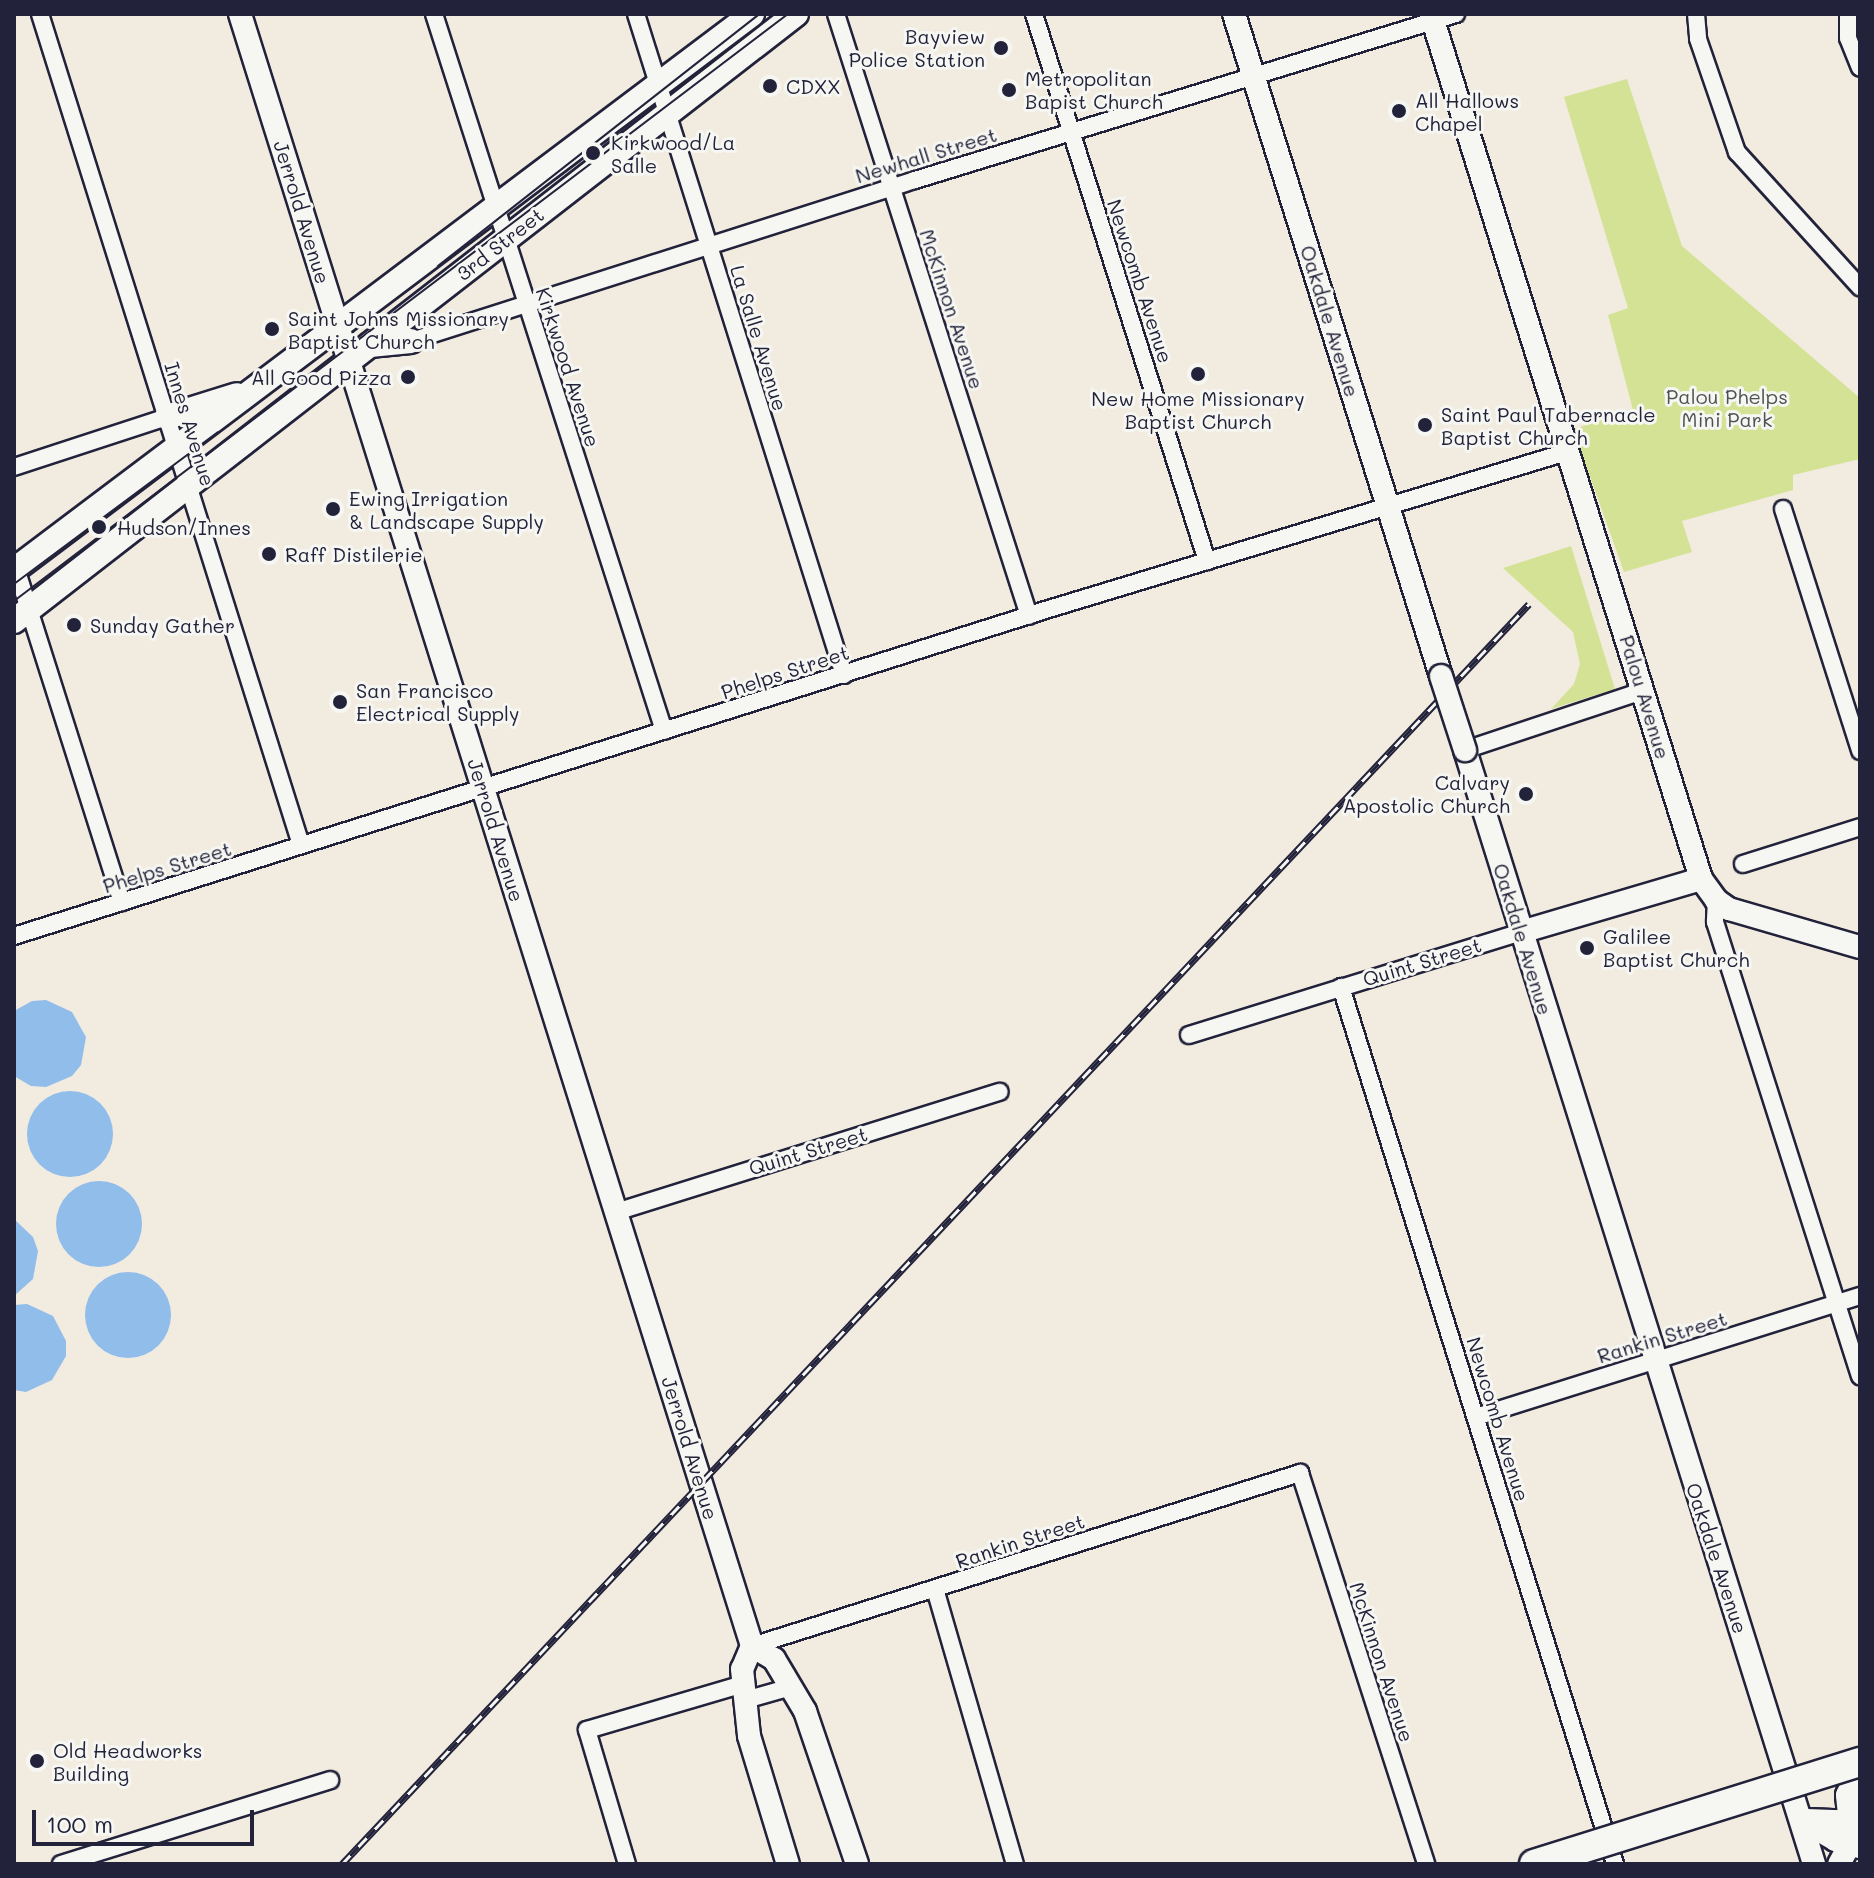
<!DOCTYPE html>
<html>
<head>
<meta charset="utf-8">
<style>
  body { margin:0 }
  #map { position:relative; width:1874px; height:1878px; overflow:hidden; background:#f2ebdf; font-family:Mali,sans-serif }
  div>[style] { position:absolute }
  .green>* { inset:0; background:#d4e295 }
  .water>* { inset:0; background:#91bdeb }
  .round { border-radius:50% }
  .roads { filter:drop-shadow(2px 0 #22223b) drop-shadow(-2px 0 #22223b) drop-shadow(0 2px #22223b) drop-shadow(0 -2px #22223b) }
  .street>* { height:16px; margin:-8px; padding:0 8px; transform-origin:8px; border-radius:8px; background:#f6f6f2 }
  .secondary>* { height:22px; margin:-11px; padding:0 11px; transform-origin:11px; border-radius:11px; background:#f6f6f2 }
  .primary>* { height:24px; margin:-12px; padding:0 12px; transform-origin:12px; border-radius:12px; background:#f6f6f2 }
  .tram>* { height:2px; margin:-1px; padding:0 1px; transform-origin:1px; border-radius:1px; background:#22223b }
  .rail>* { height:7px; margin-top:-3.5px; transform-origin:0; background:repeating-linear-gradient(90deg,#f6f6f2 0 12px,#22223b 0 24px); box-sizing:border-box; border-block:2px solid #22223b }
  .bridges { filter:drop-shadow(2px 0 #22223b) drop-shadow(-2px 0 #22223b) drop-shadow(0 2px #22223b) drop-shadow(0 -2px #22223b) }
  .secondary-bridge>* { height:22px; margin:-11px; padding:0 11px; transform-origin:11px; border-radius:11px; background:#f6f6f2 }
  .highway-bridge>* { height:28px; margin:-14px; padding:0 14px; transform-origin:14px; border-radius:14px; background:#f6f6f2 }
  .dots>* { width:22px; height:22px; translate:-50% -50%; box-sizing:border-box; border:4px solid #f6f6f2; border-radius:50% }
  span { translate:-50% -50%; white-space:nowrap; text-align:center; line-height:1.15; -webkit-text-stroke:6px #f6f6f2; paint-order:stroke }
  .poi-label { font-size:20px; color:#22223b }
  .right { translate:-100% -50%; text-align:right }
  .left { translate:0 -50%; text-align:left }
  .street-label { font-size:20px; color:#22223b }
  .park-label { font-size:20px; color:#4e5252 }
  .frame { position:absolute; inset:0; border:16px solid #22223b; pointer-events:none }
  .scale { position:absolute; left:32px; top:1810px; width:222px; height:36px; box-sizing:border-box; border:4px solid #22223b; border-top:0; padding-left:10px; font-size:24px; line-height:28px; white-space:nowrap; color:#22223b; -webkit-text-stroke:6px #f6f6f2; paint-order:stroke }
</style>
</head>
<body>
<div id="map">
  <div class="green">
    <div style="clip-path:polygon(1627px 79px,1682px 246px,1860px 398px,1860px 459px,1793px 475px,1793px 490px,1682px 521px,1692px 552px,1624px 572px,1573px 429px,1633px 410px,1608px 315px,1628px 308px,1564px 97px)"></div>
    <div style="clip-path:polygon(1571px 546px,1615px 689px,1551px 709px,1574px 684px,1580px 664px,1573px 632px,1503px 568px)"></div>
  </div>
  <div class="water">
    <div style="clip-path:polygon(46px 1000px,72px 1012px,86px 1037px,81px 1065px,72px 1076px,46px 1087px,31px 1086px,14px 1076px,14px 1011px,32px 1001px)"></div>
    <div class="round" style="left:27px;top:1091px;width:86px;height:86px"></div>
    <div class="round" style="left:56px;top:1181px;width:86px;height:86px"></div>
    <div style="clip-path:polygon(14px 1219px,33px 1237px,38px 1251px,33px 1279px,14px 1296px)"></div>
    <div class="round" style="left:85px;top:1272px;width:86px;height:86px"></div>
    <div style="clip-path:polygon(27px 1304px,53px 1316px,66px 1341px,66px 1356px,52px 1380px,26px 1392px,14px 1390px,14px 1305px)"></div>
  </div>
  <div class="roads">
    <div class="street">
      <div style="left:40px;top:14px;width:871px;rotate:72.56deg"></div>
      <div style="left:434px;top:14px;width:753px;rotate:72.21deg"></div>
      <div style="left:636px;top:14px;width:693px;rotate:72.53deg"></div>
      <div style="left:836px;top:14px;width:632px;rotate:72.22deg"></div>
      <div style="left:1034px;top:14px;width:574px;rotate:72.45deg"></div>
      <div style="left:1696px;top:14px;width:25px;rotate:85deg"></div>
      <div style="left:1698px;top:39px;width:120px;rotate:71deg"></div>
      <div style="left:1737px;top:152px;width:183px;rotate:47.7deg"></div>
      <div style="left:1848px;top:14px;width:24px;rotate:90deg"></div>
      <div style="left:1848px;top:38px;width:32px;rotate:68deg"></div>
      <div style="left:411px;top:341px;width:529px;rotate:-17.72deg"></div>
      <div style="left:915px;top:180px;width:566px;rotate:-17.06deg"></div>
      <div style="left:14px;top:467px;width:161px;rotate:-18.1deg"></div>
      <div style="left:1783px;top:509px;width:254px;rotate:72.3deg"></div>
      <div style="left:14px;top:562px;width:357px;rotate:72.4deg"></div>
      <div style="left:1465px;top:750px;width:187px;rotate:-18.4deg"></div>
      <div style="left:1743px;top:864px;width:123px;rotate:-17.5deg"></div>
      <div style="left:1716px;top:900px;width:22px;rotate:93deg"></div>
      <div style="left:1715px;top:922px;width:477px;rotate:72.3deg"></div>
      <div style="left:14px;top:936px;width:1078px;rotate:-17.54deg"></div>
      <div style="left:1042px;top:611px;width:552px;rotate:-16.86deg"></div>
      <div style="left:1341px;top:987px;width:919px;rotate:72.65deg"></div>
      <div style="left:1189px;top:1035px;width:348px;rotate:-17.2deg"></div>
      <div style="left:616px;top:1212px;width:402px;rotate:-17.4deg"></div>
      <div style="left:1476px;top:1417px;width:403px;rotate:-17.5deg"></div>
      <div style="left:935px;top:1589px;width:286px;rotate:73.8deg"></div>
      <div style="left:752px;top:1646px;width:575px;rotate:-17.52deg"></div>
      <div style="left:1300px;top:1473px;width:411px;rotate:72.1deg"></div>
      <div style="left:745px;top:1700px;width:48px;rotate:-15.8deg"></div>
      <div style="left:61px;top:1864px;width:282px;rotate:-17.3deg"></div>
      <div style="left:627px;top:1864px;width:140px;rotate:-106.6deg"></div>
      <div style="left:587px;top:1730px;width:163px;rotate:-16.4deg"></div>
    </div>
    <div class="secondary">
      <div style="left:240px;top:14px;width:1710px;rotate:72.58deg"></div>
      <div style="left:752px;top:1646px;width:25px;rotate:113deg"></div>
      <div style="left:742px;top:1669px;width:67px;rotate:84deg"></div>
      <div style="left:749px;top:1736px;width:134px;rotate:73.1deg"></div>
      <div style="left:1234px;top:14px;width:694px;rotate:72.64deg"></div>
      <div style="left:1431px;top:14px;width:906px;rotate:72.66deg"></div>
      <div style="left:1701px;top:879px;width:26px;rotate:54deg"></div>
      <div style="left:1716px;top:900px;width:16px;rotate:35deg"></div>
      <div style="left:1729px;top:909px;width:136px;rotate:16.2deg"></div>
      <div style="left:1465px;top:750px;width:1167px;rotate:72.6deg"></div>
      <div style="left:1521px;top:932px;width:188px;rotate:-16.4deg"></div>
      <div style="left:752px;top:1646px;width:26px;rotate:31deg"></div>
      <div style="left:774px;top:1659px;width:61px;rotate:59.2deg"></div>
      <div style="left:805px;top:1711px;width:162px;rotate:71.2deg"></div>
      <div style="left:1801px;top:1820px;width:39px;rotate:30deg"></div>
      <div style="left:1835px;top:1840px;width:26px;rotate:16deg"></div>
      <div style="left:1806px;top:1820px;width:34px;rotate:2deg"></div>
      <div style="left:1840px;top:1821px;width:21px;rotate:17deg"></div>
      <div style="left:1850px;top:1824px;width:29px;rotate:-96deg"></div>
      <div style="left:1847px;top:1795px;width:28px;rotate:-64deg"></div>
      <div style="left:1839px;top:1864px;width:23px;rotate:-61deg"></div>
    </div>
    <div class="primary">
      <div style="left:370px;top:345px;width:41px;rotate:-5.6deg"></div>
      <div style="left:167px;top:417px;width:73px;rotate:-17.4deg"></div>
      <div style="left:14px;top:570px;width:924px;rotate:-36.99deg"></div>
      <div style="left:14px;top:621px;width:990px;rotate:-37.82deg"></div>
    </div>
  </div>
  <div class="tram">
    <div style="left:438px;top:266px;width:408px;rotate:-38.1deg"></div>
    <div style="left:14px;top:584px;width:254px;rotate:-36.7deg"></div>
    <div style="left:14px;top:601px;width:971px;rotate:-37.18deg"></div>
  </div>
  <div class="rail">
    <div style="left:342px;top:1864px;width:1731px;rotate:-46.71deg"></div>
  </div>
  <div class="bridges">
    <div class="secondary-bridge">
      <div style="left:1441px;top:676px;width:78px;rotate:72deg"></div>
    </div>
    <div class="highway-bridge">
      <div style="left:1534px;top:1864px;width:342px;rotate:-17.4deg"></div>
    </div>
  </div>
  <div class="dots">
    <div style="left:1001px;top:48px;background:#22223b"></div>
    <div style="left:770px;top:86px;background:#22223b"></div>
    <div style="left:1009px;top:90px;background:#22223b"></div>
    <div style="left:1399px;top:111px;background:#22223b"></div>
    <div style="left:593px;top:153px;background:#22223b"></div>
    <div style="left:272px;top:329px;background:#22223b"></div>
    <div style="left:1198px;top:374px;background:#22223b"></div>
    <div style="left:408px;top:377px;background:#22223b"></div>
    <div style="left:1425px;top:425px;background:#22223b"></div>
    <div style="left:333px;top:509px;background:#22223b"></div>
    <div style="left:99px;top:527px;background:#22223b"></div>
    <div style="left:269px;top:554px;background:#22223b"></div>
    <div style="left:74px;top:625px;background:#22223b"></div>
    <div style="left:340px;top:702px;background:#22223b"></div>
    <div style="left:1526px;top:794px;background:#22223b"></div>
    <div style="left:1587px;top:948px;background:#22223b"></div>
    <div style="left:37px;top:1761px;background:#22223b"></div>
  </div>
  <div class="poi-label">
    <span class="right" style="left:985px;top:48px">Bayview<br>Police Station</span>
    <span class="left" style="left:1025px;top:90px">Metropolitan<br>Bapist Church</span>
    <span class="left" style="left:786px;top:86px">CDXX</span>
    <span class="left" style="left:1415px;top:112px">All Hallows<br>Chapel</span>
    <span class="left" style="left:611px;top:154px">Kirkwood/La<br>Salle</span>
    <span class="left" style="left:288px;top:330px">Saint Johns Missionary<br>Baptist Church</span>
    <span class="right" style="left:392px;top:377px">All Good Pizza</span>
    <span style="left:1198px;top:410px">New Home Missionary<br>Baptist Church</span>
    <span class="left" style="left:1441px;top:426px">Saint Paul Tabernacle<br>Baptist Church</span>
    <span class="left" style="left:349px;top:510px">Ewing Irrigation<br>&amp; Landscape Supply</span>
    <span class="left" style="left:117px;top:527px">Hudson/Innes</span>
    <span class="left" style="left:285px;top:554px">Raff Distilerie</span>
    <span class="left" style="left:90px;top:625px">Sunday Gather</span>
    <span class="left" style="left:356px;top:702px">San Francisco<br>Electrical Supply</span>
    <span class="right" style="left:1510px;top:794px">Calvary<br>Apostolic Church</span>
    <span class="left" style="left:1603px;top:948px">Galilee<br>Baptist Church</span>
    <span class="left" style="left:53px;top:1762px">Old Headworks<br>Building</span>
  </div>
  <div class="street-label">
    <span style="left:926px;top:155px;rotate:-17deg">Newhall Street</span>
    <span style="left:302px;top:212px;rotate:73deg">Jerrold Avenue</span>
    <span style="left:500px;top:244px;rotate:-38deg">3rd Street</span>
    <span style="left:1140px;top:281px;rotate:72deg">Newcomb Avenue</span>
    <span style="left:952px;top:309px;rotate:72deg">McKinnon Avenue</span>
    <span style="left:1330px;top:321px;rotate:73deg">Oakdale Avenue</span>
    <span style="left:759px;top:338px;rotate:73deg">La Salle Avenue</span>
    <span style="left:568px;top:367px;rotate:72deg">Kirkwood Avenue</span>
    <span style="left:190px;top:424px;rotate:73deg">Innes Avenue</span>
    <span style="left:785px;top:672px;rotate:-18deg">Phelps Street</span>
    <span style="left:1645px;top:697px;rotate:73deg">Palou Avenue</span>
    <span style="left:496px;top:830px;rotate:73deg">Jerrold Avenue</span>
    <span style="left:167px;top:867px;rotate:-17deg">Phelps Street</span>
    <span style="left:1523px;top:939px;rotate:73deg">Oakdale Avenue</span>
    <span style="left:1422px;top:962px;rotate:-17deg">Quint Street</span>
    <span style="left:808px;top:1151px;rotate:-17deg">Quint Street</span>
    <span style="left:1662px;top:1337px;rotate:-17deg">Rankin Street</span>
    <span style="left:1498px;top:1419px;rotate:73deg">Newcomb Avenue</span>
    <span style="left:690px;top:1448px;rotate:73deg">Jerrold Avenue</span>
    <span style="left:1020px;top:1541px;rotate:-18deg">Rankin Street</span>
    <span style="left:1717px;top:1558px;rotate:72deg">Oakdale Avenue</span>
    <span style="left:1382px;top:1662px;rotate:72deg">McKinnon Avenue</span>
  </div>
  <div class="park-label">
    <span style="left:1727px;top:408px">Palou Phelps<br>Mini Park</span>
  </div>
  <div class="frame"></div>
  <div class="scale">100 m</div>
</div>
</body>
</html>
